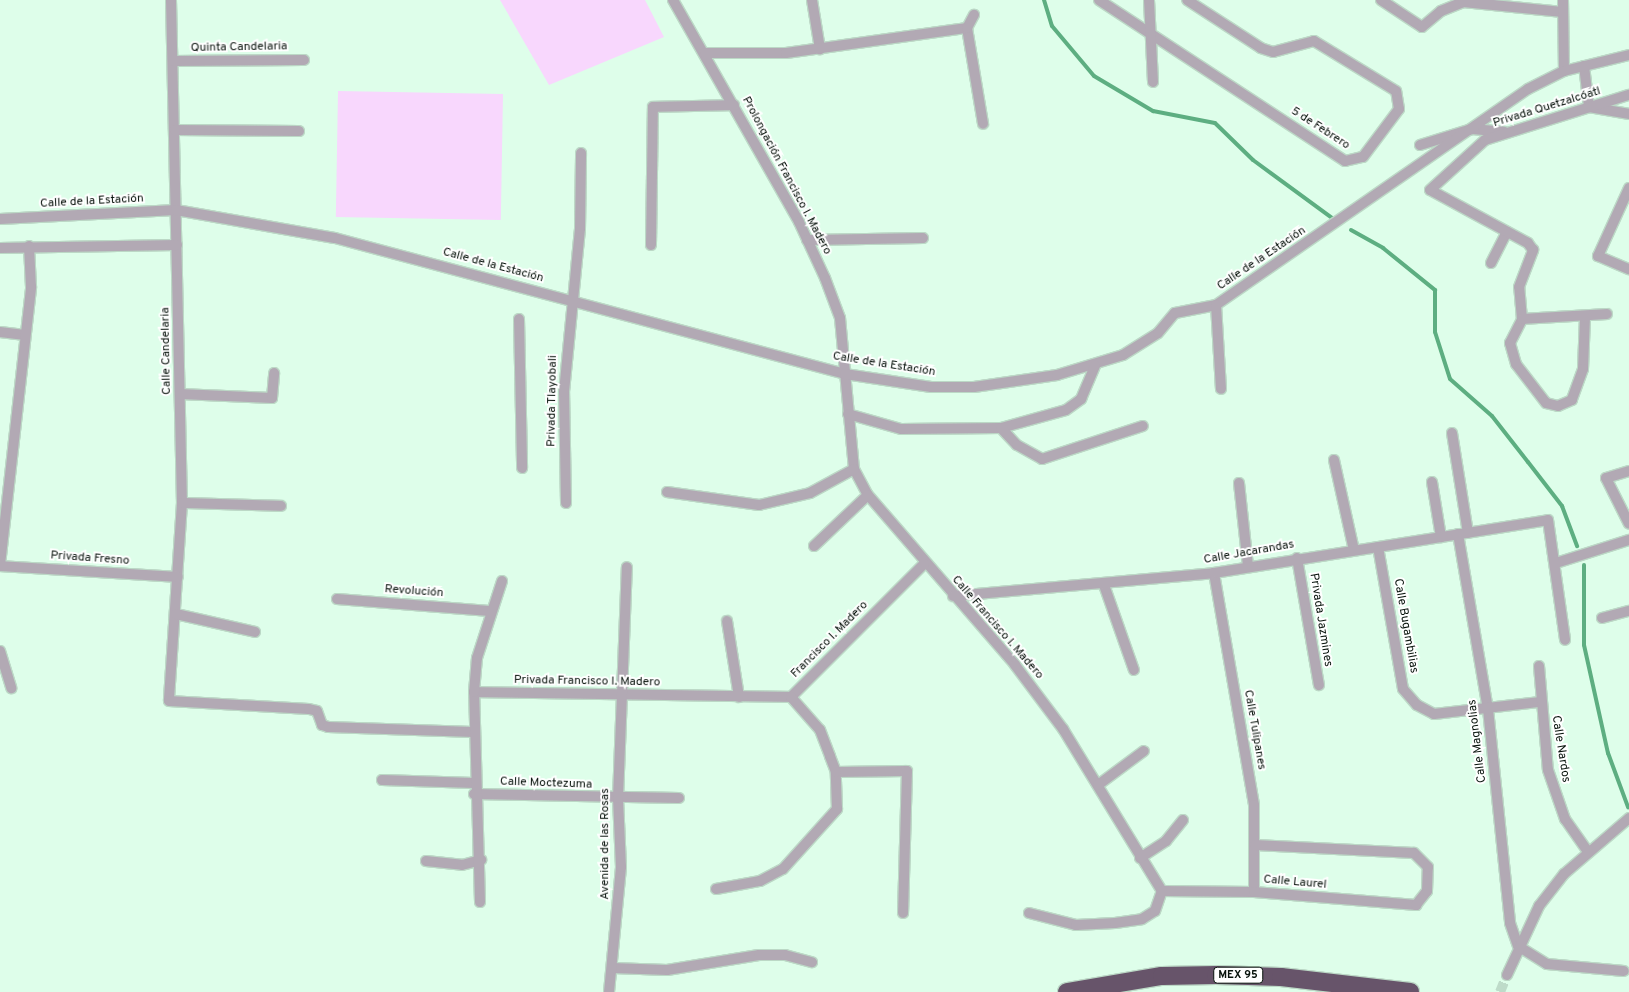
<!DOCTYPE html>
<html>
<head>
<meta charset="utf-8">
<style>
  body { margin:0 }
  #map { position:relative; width:1629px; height:992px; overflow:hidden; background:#defeea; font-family:Overpass,sans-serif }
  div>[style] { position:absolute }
  .green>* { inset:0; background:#f8d7fd; transform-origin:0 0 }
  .stream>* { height:4px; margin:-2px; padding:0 2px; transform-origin:2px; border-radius:2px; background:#5dae81 }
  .street-tunnel>* { height:10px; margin-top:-5px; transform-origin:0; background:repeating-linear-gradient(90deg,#bedbc9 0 10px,transparent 0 15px) }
  .roads { filter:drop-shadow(1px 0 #bcd8c6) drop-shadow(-1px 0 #bcd8c6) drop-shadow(0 1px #bcd8c6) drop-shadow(0 -1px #bcd8c6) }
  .street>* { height:10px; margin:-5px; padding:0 5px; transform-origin:5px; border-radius:5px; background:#b2a9b4 }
  .highway>* { height:18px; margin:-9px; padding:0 9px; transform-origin:9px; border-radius:9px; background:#67546a }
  span { translate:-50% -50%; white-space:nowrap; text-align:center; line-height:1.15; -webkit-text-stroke:4px #fff; paint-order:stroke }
  .shield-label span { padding:1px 4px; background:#fff; border:1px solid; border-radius:4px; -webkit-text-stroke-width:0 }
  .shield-label { font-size:11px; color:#08130c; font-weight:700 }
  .street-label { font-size:12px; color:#08130c }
</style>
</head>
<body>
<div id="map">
  <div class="green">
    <div style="clip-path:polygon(500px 0,645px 0,664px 37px,549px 85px)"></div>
    <div style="left:503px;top:94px;width:126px;height:165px;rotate:91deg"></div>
  </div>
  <div class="stream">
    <div style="left:1044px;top:0;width:27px;rotate:73deg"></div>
    <div style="left:1052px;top:26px;width:65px;rotate:50deg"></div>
    <div style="left:1094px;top:76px;width:69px;rotate:30.7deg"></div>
    <div style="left:1153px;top:111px;width:63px;rotate:11deg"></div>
    <div style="left:1215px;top:123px;width:53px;rotate:44.2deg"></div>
    <div style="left:1253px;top:160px;width:103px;rotate:36.3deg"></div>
    <div style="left:1351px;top:230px;width:37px;rotate:29deg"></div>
    <div style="left:1383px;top:248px;width:67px;rotate:38.9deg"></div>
    <div style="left:1435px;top:290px;width:42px;rotate:90deg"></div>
    <div style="left:1435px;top:332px;width:49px;rotate:72.3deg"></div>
    <div style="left:1450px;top:379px;width:56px;rotate:41.4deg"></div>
    <div style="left:1492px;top:416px;width:58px;rotate:52deg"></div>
    <div style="left:1528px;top:462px;width:56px;rotate:52.3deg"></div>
    <div style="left:1562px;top:506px;width:43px;rotate:69.4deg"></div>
    <div style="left:1584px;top:565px;width:80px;rotate:90deg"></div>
    <div style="left:1584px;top:645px;width:111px;rotate:77.5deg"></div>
    <div style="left:1608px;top:753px;width:58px;rotate:69.7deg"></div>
  </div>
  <div class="street-tunnel">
    <div style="left:1500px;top:992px;width:18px;rotate:-68deg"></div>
  </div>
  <div class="roads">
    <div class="street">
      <div style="left:171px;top:0;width:503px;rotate:88.75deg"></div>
      <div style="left:182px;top:503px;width:198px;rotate:93.8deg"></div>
      <div style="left:169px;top:701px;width:140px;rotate:3.3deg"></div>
      <div style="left:309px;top:709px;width:8px;rotate:14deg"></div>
      <div style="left:317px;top:711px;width:15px;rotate:70deg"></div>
      <div style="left:322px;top:725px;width:6px;rotate:18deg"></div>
      <div style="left:328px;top:727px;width:145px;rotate:2deg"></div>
      <div style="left:673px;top:0;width:255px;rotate:60.4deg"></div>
      <div style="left:799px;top:222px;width:62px;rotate:65.1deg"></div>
      <div style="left:825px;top:278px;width:43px;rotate:69.4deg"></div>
      <div style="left:840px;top:318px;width:152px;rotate:84.7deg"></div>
      <div style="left:854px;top:469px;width:30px;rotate:62deg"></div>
      <div style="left:868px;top:495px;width:225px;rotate:49.1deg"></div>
      <div style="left:1015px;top:665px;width:80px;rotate:53.1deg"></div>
      <div style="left:1063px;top:729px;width:190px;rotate:58.6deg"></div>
      <div style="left:812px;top:0;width:50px;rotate:80.7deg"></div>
      <div style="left:1099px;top:0;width:294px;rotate:33.2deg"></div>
      <div style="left:1345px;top:161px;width:18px;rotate:-13deg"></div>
      <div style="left:1363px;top:157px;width:60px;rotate:-53.1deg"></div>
      <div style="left:1399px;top:109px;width:18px;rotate:-99deg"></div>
      <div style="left:1396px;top:91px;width:96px;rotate:-148.6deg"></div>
      <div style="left:1314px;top:41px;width:42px;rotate:165deg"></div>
      <div style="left:1273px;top:52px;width:13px;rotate:-162deg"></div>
      <div style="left:1261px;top:48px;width:88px;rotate:-147deg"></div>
      <div style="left:1149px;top:0;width:82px;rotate:87.2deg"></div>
      <div style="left:1381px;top:0;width:49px;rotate:33.4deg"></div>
      <div style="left:1422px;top:27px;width:25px;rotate:-40deg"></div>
      <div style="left:1441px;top:11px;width:24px;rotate:-22deg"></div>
      <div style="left:1463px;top:2px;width:100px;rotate:5.7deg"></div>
      <div style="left:1563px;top:0;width:71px;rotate:89.2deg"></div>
      <div style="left:967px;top:28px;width:97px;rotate:80.5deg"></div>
      <div style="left:705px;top:53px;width:81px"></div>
      <div style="left:786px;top:53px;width:183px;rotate:-7.9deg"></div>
      <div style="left:967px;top:28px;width:15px;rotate:-62deg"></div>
      <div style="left:173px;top:61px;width:131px;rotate:-0.4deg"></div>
      <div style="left:1584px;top:66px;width:41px;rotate:83deg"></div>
      <div style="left:1589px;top:107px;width:41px;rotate:9.9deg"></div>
      <div style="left:175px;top:130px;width:124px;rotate:0.5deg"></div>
      <div style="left:1420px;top:145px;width:54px;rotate:-17.1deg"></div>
      <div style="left:1472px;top:129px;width:32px;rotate:5deg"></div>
      <div style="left:1629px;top:188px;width:75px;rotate:114.5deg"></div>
      <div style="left:1598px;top:256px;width:34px;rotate:23deg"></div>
      <div style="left:0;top:219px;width:176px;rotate:-2.9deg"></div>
      <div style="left:176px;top:210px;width:161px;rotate:10deg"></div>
      <div style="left:335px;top:238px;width:528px;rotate:14.93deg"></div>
      <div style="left:845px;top:374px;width:87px;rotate:8.6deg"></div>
      <div style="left:931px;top:387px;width:43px"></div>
      <div style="left:974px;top:387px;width:84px;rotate:-8.2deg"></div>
      <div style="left:1057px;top:375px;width:69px;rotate:-16.9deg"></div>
      <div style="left:1123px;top:355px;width:41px;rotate:-32.2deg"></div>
      <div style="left:1158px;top:333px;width:26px;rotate:-50deg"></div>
      <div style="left:1175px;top:313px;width:42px;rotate:-11deg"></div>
      <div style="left:1216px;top:305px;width:379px;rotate:-34.7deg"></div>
      <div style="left:1528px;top:89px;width:40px;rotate:-26.6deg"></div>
      <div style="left:1564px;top:71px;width:67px;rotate:-13.8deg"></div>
      <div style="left:807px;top:240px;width:116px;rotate:-1deg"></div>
      <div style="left:651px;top:245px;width:138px;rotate:-89.2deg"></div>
      <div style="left:653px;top:107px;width:81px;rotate:-1.4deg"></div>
      <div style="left:0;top:248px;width:177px;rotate:-1deg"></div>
      <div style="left:1491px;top:263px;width:35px;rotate:-63deg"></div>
      <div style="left:1216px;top:305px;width:84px;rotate:86.6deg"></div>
      <div style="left:1585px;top:317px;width:52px;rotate:92.2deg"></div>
      <div style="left:1583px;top:369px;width:33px;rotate:110deg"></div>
      <div style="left:1572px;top:400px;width:15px;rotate:157deg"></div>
      <div style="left:1558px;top:406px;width:12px;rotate:-166deg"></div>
      <div style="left:1546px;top:403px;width:49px;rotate:-127.6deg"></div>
      <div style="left:1516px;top:364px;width:22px;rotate:-106deg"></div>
      <div style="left:1510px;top:343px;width:27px;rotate:-63deg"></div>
      <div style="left:1522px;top:319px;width:32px;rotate:-95deg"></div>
      <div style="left:1519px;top:287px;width:40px;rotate:-69deg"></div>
      <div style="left:1533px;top:250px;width:9px;rotate:-126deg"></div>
      <div style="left:1528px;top:243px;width:111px;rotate:-151.6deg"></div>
      <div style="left:1430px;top:190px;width:74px;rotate:-42.3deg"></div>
      <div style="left:1485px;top:140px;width:151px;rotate:-17.4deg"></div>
      <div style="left:519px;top:319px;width:149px;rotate:88.8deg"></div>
      <div style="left:1522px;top:319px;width:85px;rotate:-3.4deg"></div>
      <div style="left:0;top:332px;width:25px;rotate:7deg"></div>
      <div style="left:180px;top:394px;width:92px;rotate:2.5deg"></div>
      <div style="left:272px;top:398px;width:25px;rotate:-85deg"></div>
      <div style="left:848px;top:414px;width:55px;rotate:15.8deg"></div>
      <div style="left:901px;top:429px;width:100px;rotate:-0.6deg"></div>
      <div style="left:1001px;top:428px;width:67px;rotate:-15.5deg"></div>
      <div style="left:1066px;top:410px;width:19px;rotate:-36deg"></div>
      <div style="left:1081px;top:399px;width:36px;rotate:-67deg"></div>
      <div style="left:1001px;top:428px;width:23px;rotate:47deg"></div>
      <div style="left:1017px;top:445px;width:29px;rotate:29deg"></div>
      <div style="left:1042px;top:459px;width:106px;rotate:-18.1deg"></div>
      <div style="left:1452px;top:433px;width:101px;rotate:80.9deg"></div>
      <div style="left:1334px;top:460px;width:92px;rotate:77.5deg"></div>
      <div style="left:1629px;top:471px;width:24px;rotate:163deg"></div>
      <div style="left:1606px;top:478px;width:51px;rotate:63.4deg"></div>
      <div style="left:1432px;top:482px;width:56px;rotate:80.7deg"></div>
      <div style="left:1239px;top:483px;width:83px;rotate:83.8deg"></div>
      <div style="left:667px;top:492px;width:93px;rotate:8deg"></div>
      <div style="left:759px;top:505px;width:52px;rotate:-13.2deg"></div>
      <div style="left:810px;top:493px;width:50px;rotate:-28.6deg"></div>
      <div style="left:182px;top:503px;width:99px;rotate:1.7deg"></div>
      <div style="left:566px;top:503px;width:111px;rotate:-91deg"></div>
      <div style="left:564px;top:392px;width:164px;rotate:-84.4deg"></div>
      <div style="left:580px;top:229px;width:76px;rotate:-89.2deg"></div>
      <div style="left:1458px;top:534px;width:178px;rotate:80.3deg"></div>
      <div style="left:1488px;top:709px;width:215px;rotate:84.1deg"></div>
      <div style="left:1510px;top:923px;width:24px;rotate:71deg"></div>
      <div style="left:1518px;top:946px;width:34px;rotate:32deg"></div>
      <div style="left:1547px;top:964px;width:77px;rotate:5.2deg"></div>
      <div style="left:814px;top:546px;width:74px;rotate:-43.4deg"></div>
      <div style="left:1378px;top:547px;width:144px;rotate:80deg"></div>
      <div style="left:1403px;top:689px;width:21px;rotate:49deg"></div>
      <div style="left:1417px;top:705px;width:19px;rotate:28deg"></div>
      <div style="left:1434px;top:714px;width:107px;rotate:-6.5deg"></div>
      <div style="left:1297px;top:558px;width:129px;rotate:80.2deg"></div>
      <div style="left:1556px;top:563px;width:77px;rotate:-17.5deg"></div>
      <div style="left:0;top:565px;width:280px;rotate:-83.6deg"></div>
      <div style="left:31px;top:287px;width:41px;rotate:-92.8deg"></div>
      <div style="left:0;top:566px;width:178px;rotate:3.5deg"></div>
      <div style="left:1214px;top:573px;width:235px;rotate:80.2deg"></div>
      <div style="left:1254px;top:805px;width:87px;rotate:90deg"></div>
      <div style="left:1104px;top:585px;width:90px;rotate:70.6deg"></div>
      <div style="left:953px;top:596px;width:262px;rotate:-5deg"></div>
      <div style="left:1214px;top:573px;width:338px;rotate:-9deg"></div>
      <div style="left:1548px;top:520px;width:121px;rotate:81.9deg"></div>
      <div style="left:337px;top:599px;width:153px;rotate:4.5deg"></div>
      <div style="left:176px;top:614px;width:81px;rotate:12.8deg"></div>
      <div style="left:1602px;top:618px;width:28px;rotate:-15deg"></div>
      <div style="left:727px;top:621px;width:77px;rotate:81deg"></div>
      <div style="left:0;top:651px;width:39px;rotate:73deg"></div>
      <div style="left:1539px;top:666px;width:104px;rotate:85.1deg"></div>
      <div style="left:1548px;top:770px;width:52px;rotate:70.9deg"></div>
      <div style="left:1565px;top:819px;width:39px;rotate:55deg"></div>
      <div style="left:474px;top:692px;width:317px;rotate:0.9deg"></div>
      <div style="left:791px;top:697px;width:188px;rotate:-45deg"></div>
      <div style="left:836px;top:772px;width:71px;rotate:-0.8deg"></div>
      <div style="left:907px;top:771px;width:142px;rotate:91.6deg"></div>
      <div style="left:382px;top:780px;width:92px;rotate:1.9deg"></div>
      <div style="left:1098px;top:785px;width:57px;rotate:-36.5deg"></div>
      <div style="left:474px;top:794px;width:205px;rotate:1.1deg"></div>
      <div style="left:1140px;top:858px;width:31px;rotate:-33deg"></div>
      <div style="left:1166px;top:841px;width:27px;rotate:-51deg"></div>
      <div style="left:426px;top:861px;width:36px;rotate:6deg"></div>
      <div style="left:462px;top:865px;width:20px;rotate:-15deg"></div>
      <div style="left:716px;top:889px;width:45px;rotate:-10.3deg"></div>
      <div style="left:760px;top:881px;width:26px;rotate:-28deg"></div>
      <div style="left:783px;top:869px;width:81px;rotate:-48deg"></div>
      <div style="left:837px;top:809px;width:37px;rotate:-92deg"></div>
      <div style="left:836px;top:772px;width:17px;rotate:-111deg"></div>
      <div style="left:830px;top:756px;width:28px;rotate:-111deg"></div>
      <div style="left:820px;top:730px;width:44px;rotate:-131.3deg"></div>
      <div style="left:1162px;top:891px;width:92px;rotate:0.6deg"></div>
      <div style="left:1254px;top:892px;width:163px;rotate:4.6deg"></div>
      <div style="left:1416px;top:905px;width:18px;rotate:-52deg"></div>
      <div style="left:1427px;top:891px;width:24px;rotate:-88deg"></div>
      <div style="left:1428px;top:867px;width:20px;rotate:-135deg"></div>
      <div style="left:1414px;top:853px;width:159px;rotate:-177.1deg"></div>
      <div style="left:480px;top:902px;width:210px;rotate:-91.6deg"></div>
      <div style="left:474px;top:692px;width:34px;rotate:-85deg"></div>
      <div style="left:477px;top:658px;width:81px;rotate:-72deg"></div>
      <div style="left:1029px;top:913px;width:49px;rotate:14.3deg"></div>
      <div style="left:1076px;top:925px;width:39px;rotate:-3deg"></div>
      <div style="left:1115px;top:923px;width:27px;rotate:-8deg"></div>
      <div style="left:1142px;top:919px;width:15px;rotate:-32deg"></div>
      <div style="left:1155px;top:911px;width:21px;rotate:-71deg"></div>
      <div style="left:613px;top:968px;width:54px;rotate:2.1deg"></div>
      <div style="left:667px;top:970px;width:93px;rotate:-9.3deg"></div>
      <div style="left:759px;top:955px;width:26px"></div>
      <div style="left:785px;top:955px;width:28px;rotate:15deg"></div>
      <div style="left:1507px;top:975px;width:76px;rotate:-65.1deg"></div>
      <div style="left:1539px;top:906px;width:41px;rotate:-52deg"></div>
      <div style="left:1564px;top:874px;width:86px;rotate:-40.7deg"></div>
      <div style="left:609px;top:992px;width:126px;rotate:-84.5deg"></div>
      <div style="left:621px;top:867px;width:69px;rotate:-92.5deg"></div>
      <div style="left:618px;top:798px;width:231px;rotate:-87.8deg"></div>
    </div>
    <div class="highway">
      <div style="left:1067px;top:992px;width:96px;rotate:-9.6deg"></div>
      <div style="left:1162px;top:976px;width:54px;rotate:-1.1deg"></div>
      <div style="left:1216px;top:975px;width:65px;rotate:1.8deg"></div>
      <div style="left:1281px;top:977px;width:130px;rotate:6.6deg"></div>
    </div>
  </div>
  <div class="shield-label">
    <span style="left:1238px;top:975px">MEX 95</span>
  </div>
  <div class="street-label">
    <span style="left:239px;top:48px;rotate:-1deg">Quinta Candelaria</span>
    <span style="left:1547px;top:108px;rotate:-17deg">Privada Quetzalcóatl</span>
    <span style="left:1320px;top:129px;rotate:33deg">5 de Febrero</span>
    <span style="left:786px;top:176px;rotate:62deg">Prolongación Francisco I. Madero</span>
    <span style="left:92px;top:202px;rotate:-3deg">Calle de la Estación</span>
    <span style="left:1262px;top:259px;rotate:-34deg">Calle de la Estación</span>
    <span style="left:493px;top:266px;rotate:15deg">Calle de la Estación</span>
    <span style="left:167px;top:351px;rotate:-91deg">Calle Candelaria</span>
    <span style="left:884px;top:365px;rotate:9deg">Calle de la Estación</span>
    <span style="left:553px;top:401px;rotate:-89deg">Privada Tlayobali</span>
    <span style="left:1249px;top:553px;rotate:-10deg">Calle Jacarandas</span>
    <span style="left:90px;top:559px;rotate:4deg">Privada Fresno</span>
    <span style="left:414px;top:592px;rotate:4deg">Revolución</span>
    <span style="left:1320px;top:620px;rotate:81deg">Privada Jazmines</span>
    <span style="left:1405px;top:626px;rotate:80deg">Calle Bugambilias</span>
    <span style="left:997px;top:628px;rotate:49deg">Calle Francisco I. Madero</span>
    <span style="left:830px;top:640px;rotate:-45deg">Francisco I. Madero</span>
    <span style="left:587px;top:682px;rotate:1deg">Privada Francisco I. Madero</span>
    <span style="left:1254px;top:730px;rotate:80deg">Calle Tulipanes</span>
    <span style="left:1478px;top:741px;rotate:-97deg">Calle Magnolias</span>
    <span style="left:1560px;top:749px;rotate:81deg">Calle Nardos</span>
    <span style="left:546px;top:784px;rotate:2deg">Calle Moctezuma</span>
    <span style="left:606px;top:844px;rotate:-90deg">Avenida de las Rosas</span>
    <span style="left:1295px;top:883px;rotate:5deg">Calle Laurel</span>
  </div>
</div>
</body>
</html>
